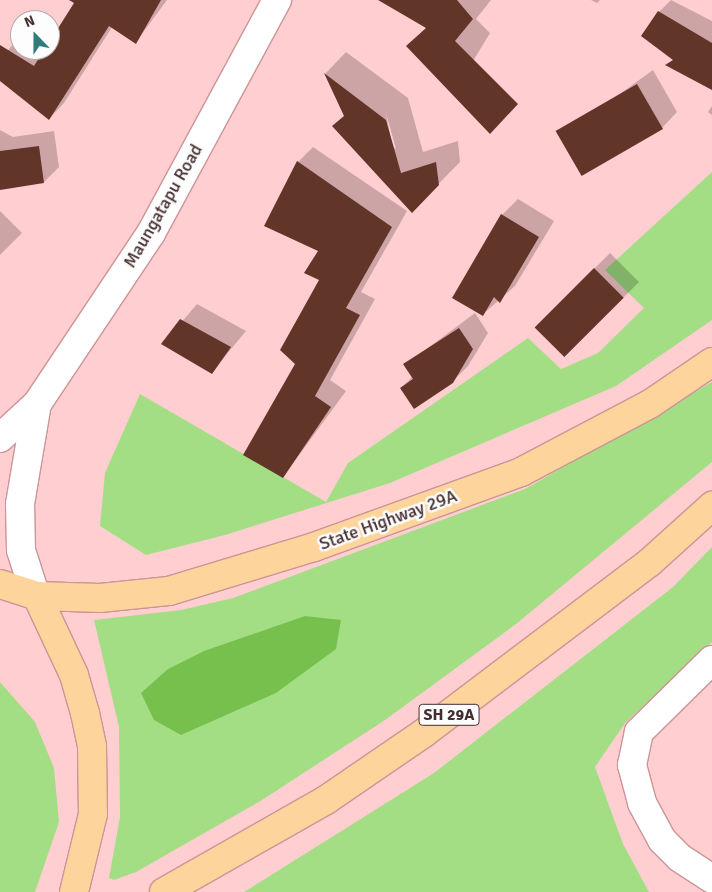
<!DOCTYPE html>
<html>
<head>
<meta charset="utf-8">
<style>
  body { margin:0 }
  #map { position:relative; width:712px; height:892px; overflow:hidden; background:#ffced0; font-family:Signika,sans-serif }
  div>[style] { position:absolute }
  .green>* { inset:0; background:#a3de85 }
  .forest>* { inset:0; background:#77c04d }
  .shadow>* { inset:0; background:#0003; transform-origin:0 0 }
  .building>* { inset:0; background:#623529; transform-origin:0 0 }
  .roads { filter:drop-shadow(1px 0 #cd9497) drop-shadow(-1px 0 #cd9497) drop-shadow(0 1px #cd9497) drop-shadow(0 -1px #cd9497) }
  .minor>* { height:28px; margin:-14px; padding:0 14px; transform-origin:14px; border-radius:14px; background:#fff }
  .tertiary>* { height:28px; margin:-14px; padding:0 14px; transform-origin:14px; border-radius:14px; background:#fff }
  .trunk>* { height:28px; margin:-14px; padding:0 14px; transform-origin:14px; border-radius:14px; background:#fcd49c }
  span { translate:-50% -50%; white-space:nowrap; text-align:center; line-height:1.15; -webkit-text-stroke:5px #fdfdfd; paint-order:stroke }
  .shield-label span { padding:1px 4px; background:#fdfdfd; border:1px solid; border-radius:4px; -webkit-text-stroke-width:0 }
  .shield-label { font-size:16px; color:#452e2f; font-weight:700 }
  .street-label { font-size:18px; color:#452e2f }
  .north { position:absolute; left:10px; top:10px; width:50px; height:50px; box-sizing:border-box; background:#fdfdfd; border:1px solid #b3aaab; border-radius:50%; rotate:338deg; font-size:14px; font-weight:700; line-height:20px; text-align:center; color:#452e2f }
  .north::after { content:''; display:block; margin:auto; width:18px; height:22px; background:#327b7c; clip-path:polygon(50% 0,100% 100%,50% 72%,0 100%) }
</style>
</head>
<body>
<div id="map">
  <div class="green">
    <div style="clip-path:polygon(712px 172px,712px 320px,616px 386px,390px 483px,225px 535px,146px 555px,100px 526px,105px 473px,140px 394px,326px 502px,348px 463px,528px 338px,561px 369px,598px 353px,644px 308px,605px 270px)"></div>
    <div style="clip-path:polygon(712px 382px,712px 462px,516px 624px,385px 720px,262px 800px,136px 872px,114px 880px,109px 878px,120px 817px,119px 727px,94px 620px,181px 610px,233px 598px,525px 489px)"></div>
    <div style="clip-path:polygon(712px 547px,712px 642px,625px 723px,595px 767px,623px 844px,649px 892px,244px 892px,434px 773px,673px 587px)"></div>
    <div style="clip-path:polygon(0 682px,35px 722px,54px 768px,59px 822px,35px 892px,0 892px)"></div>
  </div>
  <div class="forest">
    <div style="clip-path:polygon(305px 616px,341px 620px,336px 649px,276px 693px,181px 735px,154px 720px,141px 693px,168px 669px,204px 651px)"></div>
  </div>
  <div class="shadow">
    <div style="clip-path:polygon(77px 0,167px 0,136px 42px,112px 27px,64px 103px,49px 119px,0 79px,0 60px,20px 36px,20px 50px,50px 50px)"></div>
    <div style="clip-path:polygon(381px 0,491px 0,476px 19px,490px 33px,470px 66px,427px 27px)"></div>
    <div style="clip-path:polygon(591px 0,600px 0,597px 3px)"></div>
    <div style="clip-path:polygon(671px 0,712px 21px,712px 88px,667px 65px,674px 59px,659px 12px)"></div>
    <div style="clip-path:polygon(evenodd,346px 52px,408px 98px,423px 152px,458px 141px,460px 162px,412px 211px,345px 116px,325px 74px,346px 52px,386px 113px,396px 149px,392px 146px,386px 113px)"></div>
    <div style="clip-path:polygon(653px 70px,677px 112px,662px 128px,560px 137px)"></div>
    <div style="clip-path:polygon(712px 106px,712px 115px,708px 112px)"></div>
    <div style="clip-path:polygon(0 130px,13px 137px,54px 131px,59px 167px,44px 182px,0 189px)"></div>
    <div style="clip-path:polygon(313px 147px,407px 211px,361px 292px,375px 299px,330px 380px,346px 391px,283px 477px,296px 364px,320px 279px,320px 250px,298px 162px)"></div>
    <div style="clip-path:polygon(518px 199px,554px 221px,515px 286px,483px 314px,502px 215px)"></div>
    <div style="clip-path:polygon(0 211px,22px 233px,0 255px)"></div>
    <div style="left:610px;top:253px;width:41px;height:105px;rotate:45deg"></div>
    <div style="clip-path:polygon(197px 304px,246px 331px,212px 372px,163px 344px)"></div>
    <div style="clip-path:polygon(475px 313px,488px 333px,468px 366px,452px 382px,401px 388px,413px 376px,405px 365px)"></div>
  </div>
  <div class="building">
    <div style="clip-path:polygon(69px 0,161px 0,136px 44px,109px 26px,49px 120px,0 81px,0 45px,34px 66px,44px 50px,50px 50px,50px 41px,74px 3px)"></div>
    <div style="clip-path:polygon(378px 0,457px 0,473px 19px,455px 41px,518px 104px,490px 134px,406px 46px,426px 28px)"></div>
    <div style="clip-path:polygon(658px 11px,712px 43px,712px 90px,665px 65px,673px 60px,641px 36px)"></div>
    <div style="clip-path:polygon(324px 73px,386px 120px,401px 173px,436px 162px,439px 185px,412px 213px,332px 126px,344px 116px)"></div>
    <div style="left:637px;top:84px;width:52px;height:94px;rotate:60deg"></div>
    <div style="clip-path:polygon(39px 146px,44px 183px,0 190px,0 151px)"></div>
    <div style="clip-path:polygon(297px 161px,392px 227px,346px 308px,360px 315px,315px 396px,331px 407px,283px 478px,243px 455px,295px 364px,280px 350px,319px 280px,304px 273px,318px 251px,264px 226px)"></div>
    <div style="clip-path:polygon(501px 214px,539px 237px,500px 303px,494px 297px,483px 316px,452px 298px)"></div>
    <div style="left:594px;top:268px;width:42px;height:84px;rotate:45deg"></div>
    <div style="clip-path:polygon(180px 319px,231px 347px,212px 374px,161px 344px)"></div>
    <div style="clip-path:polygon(459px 328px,473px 349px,453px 383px,414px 409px,400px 388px,413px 379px,403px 364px)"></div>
  </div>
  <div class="roads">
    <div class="minor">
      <div style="left:712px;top:660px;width:103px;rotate:135.4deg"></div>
      <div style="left:639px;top:732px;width:34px;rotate:102deg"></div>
      <div style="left:632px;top:765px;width:39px;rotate:75deg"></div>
      <div style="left:642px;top:803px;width:42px;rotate:61.6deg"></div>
      <div style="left:662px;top:840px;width:25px;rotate:45deg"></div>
      <div style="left:680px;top:858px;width:38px;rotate:33deg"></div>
    </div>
    <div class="tertiary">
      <div style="left:0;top:438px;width:50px;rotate:-42.6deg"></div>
      <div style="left:37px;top:404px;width:206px;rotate:-56.3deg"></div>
      <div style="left:151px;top:233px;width:265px;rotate:-61.6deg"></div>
      <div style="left:35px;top:594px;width:46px;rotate:-107.7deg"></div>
      <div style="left:21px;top:550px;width:46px;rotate:-91.2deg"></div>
      <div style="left:20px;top:504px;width:101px;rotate:-80.4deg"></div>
    </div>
    <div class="trunk">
      <div style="left:0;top:584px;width:39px;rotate:18deg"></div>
      <div style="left:37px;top:596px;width:87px;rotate:64.9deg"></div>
      <div style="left:74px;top:675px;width:40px;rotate:74deg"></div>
      <div style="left:85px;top:713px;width:34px;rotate:78deg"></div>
      <div style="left:92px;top:746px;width:68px;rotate:89.2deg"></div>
      <div style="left:93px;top:814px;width:80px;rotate:103.7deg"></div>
      <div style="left:37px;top:596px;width:63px;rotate:1.8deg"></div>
      <div style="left:100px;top:598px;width:69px;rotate:-5.8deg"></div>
      <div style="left:169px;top:591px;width:152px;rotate:-16.9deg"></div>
      <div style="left:314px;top:547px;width:220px;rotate:-19.9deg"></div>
      <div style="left:521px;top:472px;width:146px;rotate:-27.8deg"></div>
      <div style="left:650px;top:404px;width:75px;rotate:-34.1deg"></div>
      <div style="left:164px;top:892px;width:186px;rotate:-29.6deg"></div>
      <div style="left:326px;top:800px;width:119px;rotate:-34.4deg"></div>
      <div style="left:424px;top:733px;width:283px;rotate:-37.1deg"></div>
      <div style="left:650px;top:562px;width:84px;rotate:-42.1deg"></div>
    </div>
  </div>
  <div class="shield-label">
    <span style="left:449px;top:715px">SH 29A</span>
  </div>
  <div class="street-label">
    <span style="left:163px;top:206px;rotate:-60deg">Maungatapu Road</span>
    <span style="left:388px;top:520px;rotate:-20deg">State Highway 29A</span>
  </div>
  <div class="north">N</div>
</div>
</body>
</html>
